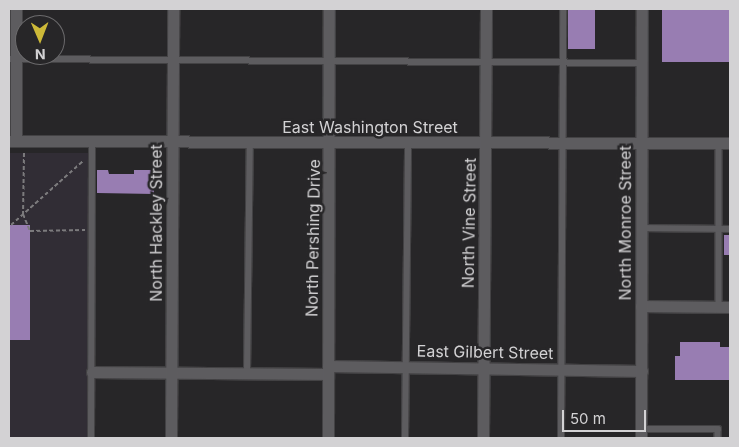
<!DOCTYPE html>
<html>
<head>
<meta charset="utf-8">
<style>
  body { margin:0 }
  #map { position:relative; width:739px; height:447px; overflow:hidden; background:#272628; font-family:Inter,sans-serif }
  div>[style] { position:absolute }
  .built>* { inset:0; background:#312d35; transform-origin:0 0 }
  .building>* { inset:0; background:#987db2; transform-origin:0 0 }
  .path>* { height:2px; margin-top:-1px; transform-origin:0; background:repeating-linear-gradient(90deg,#7c7b7d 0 4px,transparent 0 6.5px) }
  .roads { filter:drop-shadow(1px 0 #434244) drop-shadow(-1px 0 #434244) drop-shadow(0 1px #434244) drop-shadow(0 -1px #434244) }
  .service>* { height:5.5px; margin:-2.75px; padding:0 2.75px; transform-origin:2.75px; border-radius:2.75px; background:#5d5c5f }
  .minor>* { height:11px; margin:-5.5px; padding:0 5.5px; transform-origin:5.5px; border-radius:5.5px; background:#5d5c5f }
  span { translate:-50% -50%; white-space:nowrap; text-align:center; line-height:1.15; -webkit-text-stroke:5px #272628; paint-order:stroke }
  .street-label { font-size:16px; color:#d3d2d4 }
  .frame { position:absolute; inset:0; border:10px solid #d3d2d4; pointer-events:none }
  .north { position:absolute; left:15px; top:15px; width:50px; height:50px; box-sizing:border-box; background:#272628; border:1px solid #6c6b6d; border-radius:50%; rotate:179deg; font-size:14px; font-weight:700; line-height:20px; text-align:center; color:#d3d2d4 }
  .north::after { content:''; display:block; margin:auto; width:18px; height:22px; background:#cdb938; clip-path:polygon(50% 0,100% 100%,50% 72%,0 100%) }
  .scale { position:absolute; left:562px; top:410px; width:84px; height:22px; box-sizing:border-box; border:2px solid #d3d2d4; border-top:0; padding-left:6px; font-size:15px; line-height:18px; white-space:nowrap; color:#d3d2d4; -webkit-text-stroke:4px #272628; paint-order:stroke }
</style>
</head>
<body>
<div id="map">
  <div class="built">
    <div style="left:9px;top:153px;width:83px;height:285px"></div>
  </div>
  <div class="building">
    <div style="left:568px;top:9px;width:27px;height:40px"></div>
    <div style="left:662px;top:9px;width:68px;height:53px"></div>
    <div style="clip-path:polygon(97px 170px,108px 170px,109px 174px,134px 174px,134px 170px,154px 170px,154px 194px,97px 193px)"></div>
    <div style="left:9px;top:225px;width:21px;height:115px"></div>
    <div style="left:724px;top:235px;width:6px;height:20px"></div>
    <div style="clip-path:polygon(680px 342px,720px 342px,720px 347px,730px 347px,730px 380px,675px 380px,675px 356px,680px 356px)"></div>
  </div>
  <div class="path">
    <div style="left:24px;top:153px;width:61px;rotate:90.9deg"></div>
    <div style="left:23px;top:214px;width:18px;rotate:68deg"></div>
    <div style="left:30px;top:231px;width:55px;rotate:-1deg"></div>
    <div style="left:11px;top:225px;width:96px;rotate:-41.6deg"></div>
  </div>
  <div class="roads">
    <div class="service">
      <div style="left:9px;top:59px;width:634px;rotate:0.36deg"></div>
      <div style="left:719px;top:143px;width:164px;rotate:90deg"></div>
      <div style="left:640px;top:228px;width:90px;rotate:0.6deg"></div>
      <div style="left:247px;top:373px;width:230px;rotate:-89.3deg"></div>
      <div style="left:641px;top:429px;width:77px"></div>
      <div style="left:718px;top:429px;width:9px;rotate:90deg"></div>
      <div style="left:91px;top:438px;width:296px;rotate:-89.8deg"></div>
      <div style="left:405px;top:438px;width:295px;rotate:-89.4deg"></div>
      <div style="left:561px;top:438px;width:429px;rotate:-89.7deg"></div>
    </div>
    <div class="minor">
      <div style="left:16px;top:9px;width:132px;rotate:90deg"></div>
      <div style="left:9px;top:141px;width:721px;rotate:0.16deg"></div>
      <div style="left:641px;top:306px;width:89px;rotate:0.6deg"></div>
      <div style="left:328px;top:366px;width:314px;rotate:0.9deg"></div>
      <div style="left:92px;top:372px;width:236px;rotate:0.5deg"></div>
      <div style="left:171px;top:438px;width:429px;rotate:-89.7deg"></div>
      <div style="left:328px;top:438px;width:429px;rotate:-89.9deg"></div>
      <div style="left:483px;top:438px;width:429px;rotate:-89.6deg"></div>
      <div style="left:641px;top:438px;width:429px;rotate:-89.9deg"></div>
    </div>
  </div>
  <div class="street-label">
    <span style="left:370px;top:127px">East Washington Street</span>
    <span style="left:156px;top:223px;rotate:-90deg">North Hackley Street</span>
    <span style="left:469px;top:223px;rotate:-89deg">North Vine Street</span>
    <span style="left:625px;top:223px;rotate:-90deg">North Monroe Street</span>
    <span style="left:313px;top:238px;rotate:-89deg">North Pershing Drive</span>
    <span style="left:485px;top:352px;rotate:1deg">East Gilbert Street</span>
  </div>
  <div class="frame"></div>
  <div class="north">N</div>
  <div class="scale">50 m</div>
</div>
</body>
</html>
